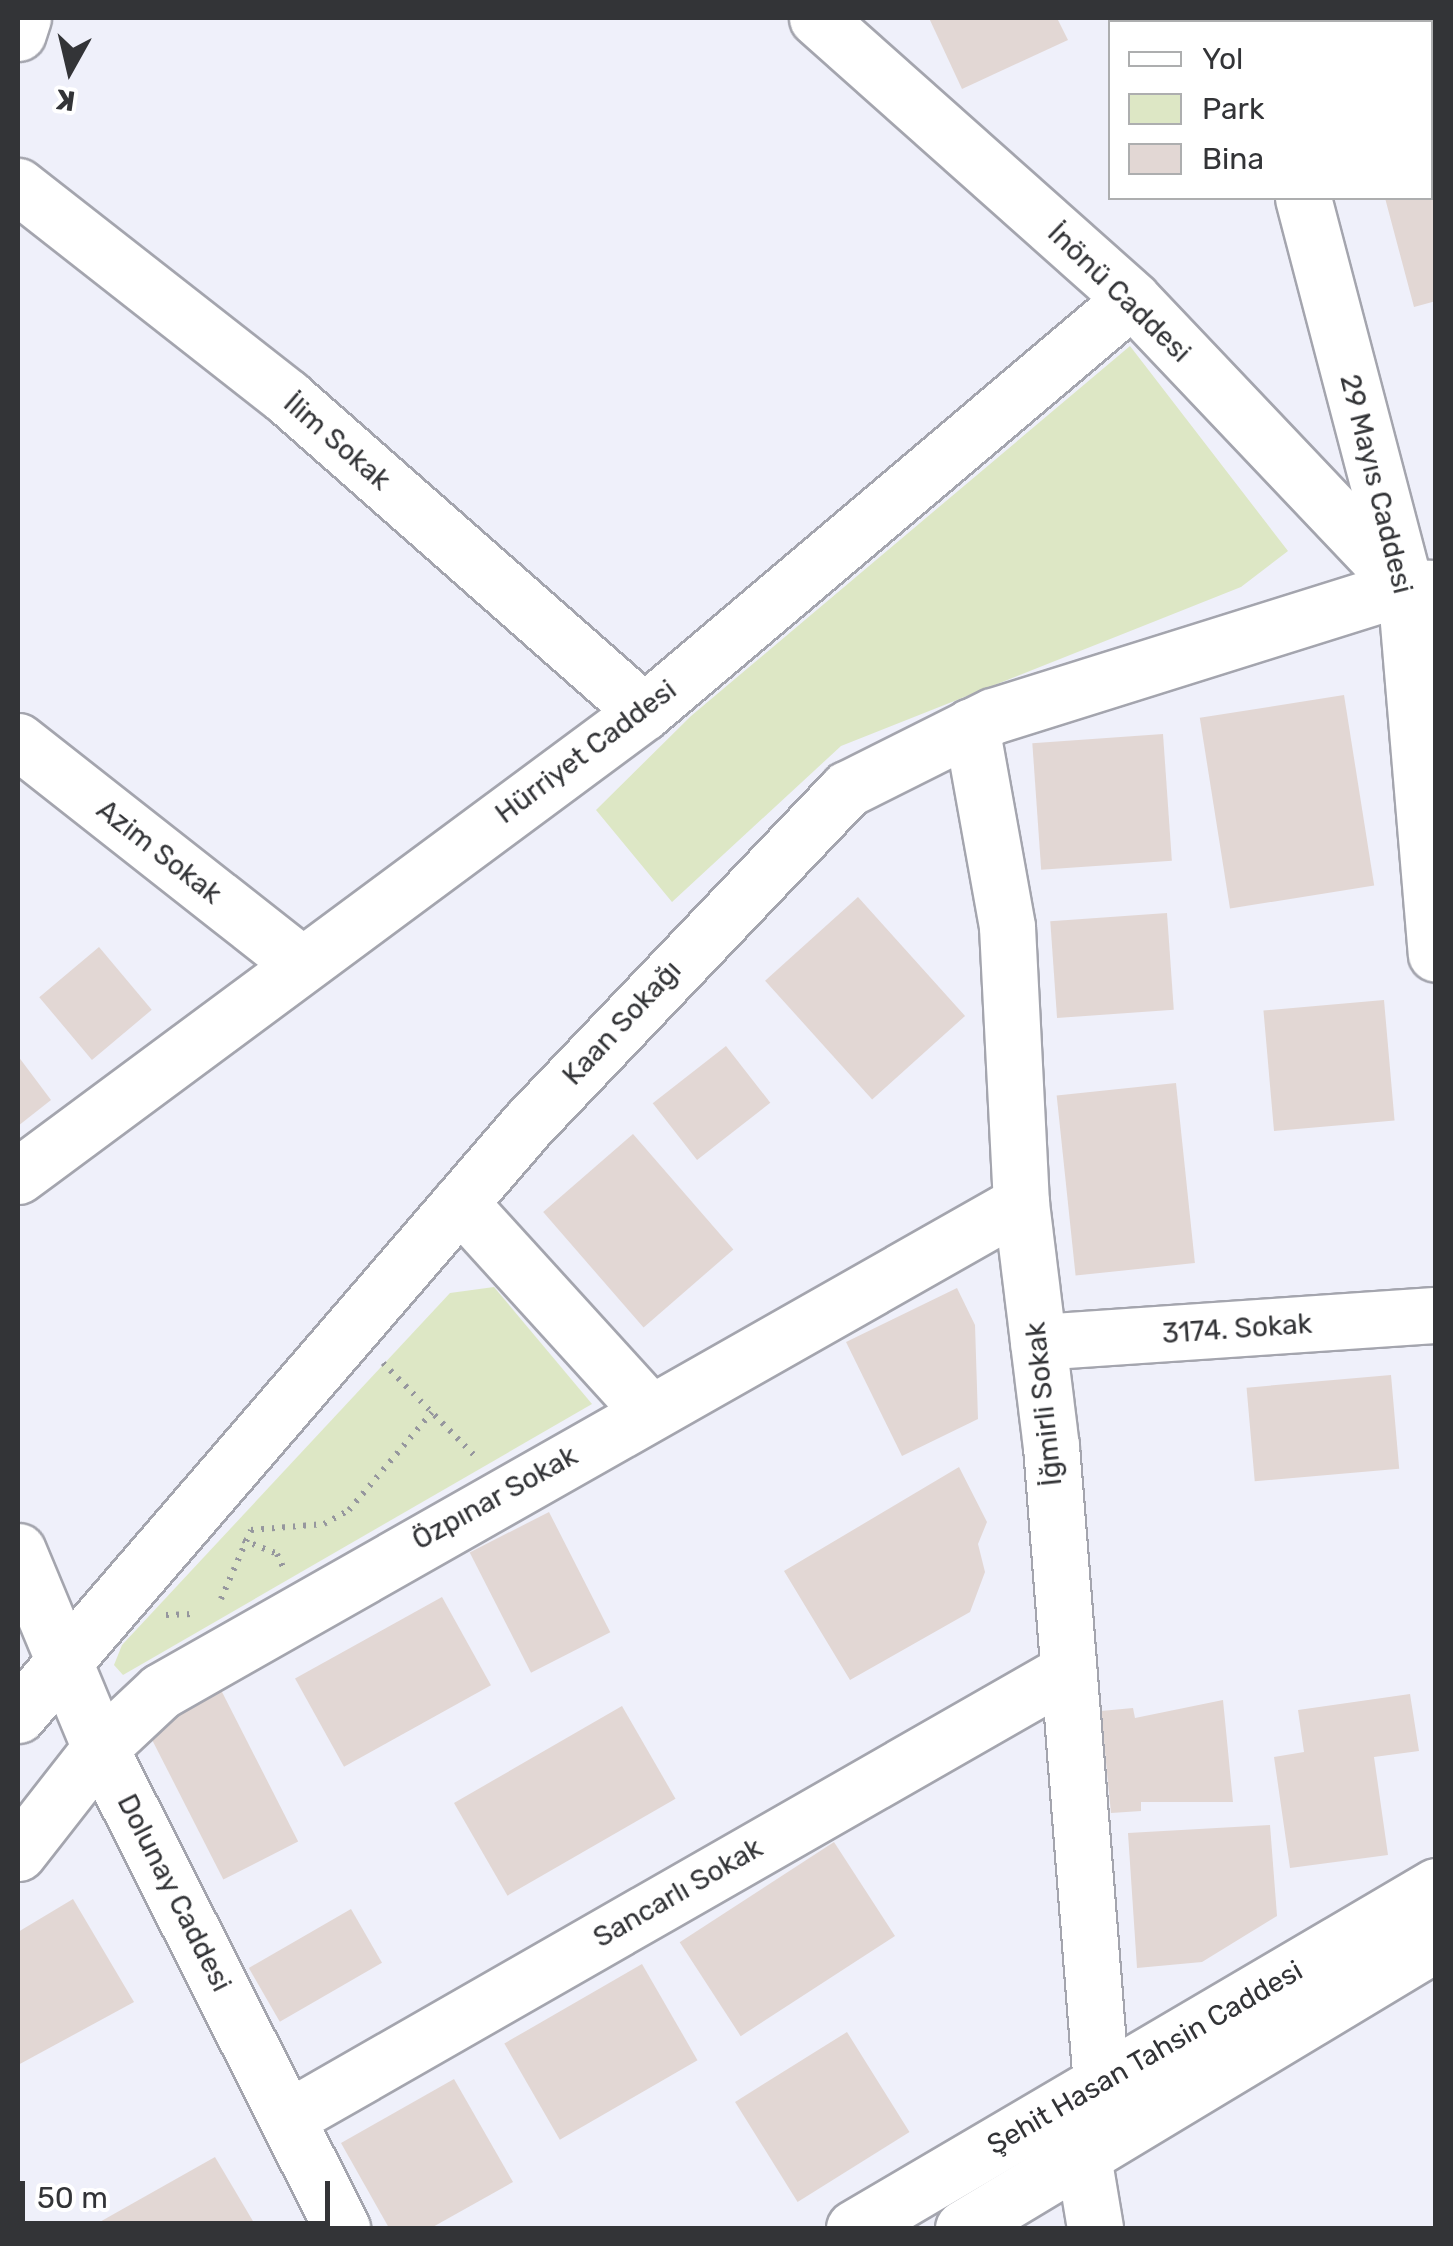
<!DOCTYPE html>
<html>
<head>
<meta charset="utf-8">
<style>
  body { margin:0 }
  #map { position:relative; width:1453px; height:2246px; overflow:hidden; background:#eff0fa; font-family:Rubik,sans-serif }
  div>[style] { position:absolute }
  .green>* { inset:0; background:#dde7c5 }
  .building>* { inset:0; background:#e2d7d4; transform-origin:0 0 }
  .path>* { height:6px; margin-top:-3px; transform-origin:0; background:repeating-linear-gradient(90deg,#96979e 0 2.5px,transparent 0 10.5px) }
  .roads { filter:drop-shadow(2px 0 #a4a5ae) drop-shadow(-2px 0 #a4a5ae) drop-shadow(0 2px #a4a5ae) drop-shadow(0 -2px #a4a5ae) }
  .minor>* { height:55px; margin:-27.5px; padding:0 27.5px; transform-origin:27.5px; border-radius:27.5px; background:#fff }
  .major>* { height:55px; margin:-27.5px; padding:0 27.5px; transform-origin:27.5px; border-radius:27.5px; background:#fff }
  span { translate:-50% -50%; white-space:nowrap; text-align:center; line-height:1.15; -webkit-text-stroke:8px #fff; paint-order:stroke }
  .street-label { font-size:28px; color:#333437 }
  .frame { position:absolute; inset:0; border:20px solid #333437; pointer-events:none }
  .legend { position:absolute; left:1108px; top:20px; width:325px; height:180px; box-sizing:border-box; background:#fff; border:2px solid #adaeaf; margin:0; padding:12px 18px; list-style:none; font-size:30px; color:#333437 }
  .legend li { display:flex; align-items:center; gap:20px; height:50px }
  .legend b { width:50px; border:2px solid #adaeaf }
  .north { position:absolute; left:20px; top:20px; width:100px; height:100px; -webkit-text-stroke:8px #fff; paint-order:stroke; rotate:188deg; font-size:28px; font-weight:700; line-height:40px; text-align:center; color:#333437 }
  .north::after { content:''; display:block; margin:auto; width:35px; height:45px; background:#333437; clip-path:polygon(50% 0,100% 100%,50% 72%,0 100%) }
  .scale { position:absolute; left:20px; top:2181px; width:310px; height:45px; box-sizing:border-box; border:5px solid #333437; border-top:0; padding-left:12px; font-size:30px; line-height:35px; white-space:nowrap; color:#333437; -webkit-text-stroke:8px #fff; paint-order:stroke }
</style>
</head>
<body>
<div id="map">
  <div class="green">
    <div style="clip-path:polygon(1130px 346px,1288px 551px,1241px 587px,841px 746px,672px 902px,596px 810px,691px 716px)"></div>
    <div style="clip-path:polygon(494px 1287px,592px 1404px,123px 1675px,114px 1665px,122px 1645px,450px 1293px)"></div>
  </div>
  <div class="building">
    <div style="clip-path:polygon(929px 18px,1057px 18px,1068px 40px,962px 89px)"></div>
    <div style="clip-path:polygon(1436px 142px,1436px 301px,1414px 307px,1385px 198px,1430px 198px)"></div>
    <div style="left:1344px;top:695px;width:193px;height:146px;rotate:81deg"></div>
    <div style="left:1163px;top:734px;width:127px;height:131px;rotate:86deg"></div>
    <div style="left:858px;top:897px;width:160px;height:125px;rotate:48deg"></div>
    <div style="left:1167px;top:913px;width:97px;height:117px;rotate:86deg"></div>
    <div style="left:99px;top:947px;width:82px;height:78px;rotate:50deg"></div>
    <div style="left:1384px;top:1000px;width:121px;height:121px;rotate:85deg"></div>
    <div style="left:726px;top:1046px;width:72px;height:93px;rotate:52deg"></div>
    <div style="clip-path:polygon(18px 1056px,51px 1100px,18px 1126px)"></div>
    <div style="left:1176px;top:1083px;width:181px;height:120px;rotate:84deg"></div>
    <div style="left:633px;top:1134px;width:153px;height:119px;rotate:49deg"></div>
    <div style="clip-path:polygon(957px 1288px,975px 1325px,978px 1419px,902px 1456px,846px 1342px)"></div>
    <div style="left:1391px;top:1375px;width:94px;height:145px;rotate:85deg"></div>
    <div style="clip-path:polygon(959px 1467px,987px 1522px,978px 1544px,985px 1572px,970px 1612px,850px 1680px,784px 1571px)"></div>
    <div style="left:549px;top:1512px;width:135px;height:89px;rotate:63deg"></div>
    <div style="left:442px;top:1597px;width:101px;height:168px;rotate:61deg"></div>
    <div style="left:221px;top:1690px;width:170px;height:84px;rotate:63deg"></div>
    <div style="clip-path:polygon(1410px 1694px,1419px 1751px,1374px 1757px,1388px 1855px,1290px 1868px,1274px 1757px,1304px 1752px,1298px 1710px)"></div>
    <div style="clip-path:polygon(1223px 1700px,1233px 1802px,1141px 1802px,1141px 1811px,1111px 1813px,1101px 1711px,1133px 1708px,1135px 1718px)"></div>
    <div style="left:622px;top:1706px;width:107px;height:194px;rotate:60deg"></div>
    <div style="clip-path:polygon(1270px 1825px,1277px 1916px,1202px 1962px,1137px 1968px,1128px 1833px)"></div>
    <div style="left:834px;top:1842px;width:112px;height:184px;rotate:57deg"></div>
    <div style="clip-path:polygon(73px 1899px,134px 2002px,18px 2065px,18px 1932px)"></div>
    <div style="left:351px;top:1909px;width:62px;height:118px;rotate:60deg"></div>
    <div style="left:642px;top:1964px;width:111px;height:159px;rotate:60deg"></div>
    <div style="left:847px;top:2032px;width:118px;height:132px;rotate:58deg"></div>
    <div style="clip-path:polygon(454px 2079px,513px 2182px,431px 2228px,389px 2228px,341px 2143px)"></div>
    <div style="clip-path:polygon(215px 2157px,257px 2228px,89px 2228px)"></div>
  </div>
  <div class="path">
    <div style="left:383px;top:1363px;width:132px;rotate:45.3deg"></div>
    <div style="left:243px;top:1540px;width:37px;rotate:22deg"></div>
    <div style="left:277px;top:1554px;width:17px;rotate:65deg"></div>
    <div style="left:221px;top:1599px;width:75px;rotate:-66.5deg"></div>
    <div style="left:251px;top:1530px;width:73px;rotate:-4.7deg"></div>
    <div style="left:324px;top:1524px;width:29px;rotate:-29deg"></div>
    <div style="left:349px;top:1510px;width:128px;rotate:-49.7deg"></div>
    <div style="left:166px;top:1615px;width:27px;rotate:-2deg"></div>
  </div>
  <div class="roads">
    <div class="minor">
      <div style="left:817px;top:18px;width:422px;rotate:41.7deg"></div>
      <div style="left:1132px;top:299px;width:397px;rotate:46.5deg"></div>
      <div style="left:1255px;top:18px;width:4px;rotate:76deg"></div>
      <div style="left:1430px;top:35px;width:8px;rotate:-45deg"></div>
      <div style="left:18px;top:186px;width:342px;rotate:38.1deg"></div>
      <div style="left:287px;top:397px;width:476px;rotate:41.4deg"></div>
      <div style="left:1303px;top:198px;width:402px;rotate:75.3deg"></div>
      <div style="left:1405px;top:587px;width:368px;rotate:85.2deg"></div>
      <div style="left:971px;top:726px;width:204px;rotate:79.8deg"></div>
      <div style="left:1007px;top:927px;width:276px;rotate:87.1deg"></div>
      <div style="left:1021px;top:1203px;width:245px;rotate:83deg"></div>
      <div style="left:1051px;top:1446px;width:640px;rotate:85.52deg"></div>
      <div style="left:18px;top:741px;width:360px;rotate:38.2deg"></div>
      <div style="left:18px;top:1176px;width:779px;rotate:-36.55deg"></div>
      <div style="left:644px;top:712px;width:639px;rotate:-40.24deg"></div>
      <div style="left:460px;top:1203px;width:281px;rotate:47.7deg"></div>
      <div style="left:1038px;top:1342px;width:399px;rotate:-3.9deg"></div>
      <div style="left:18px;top:1551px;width:213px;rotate:67.4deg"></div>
      <div style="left:100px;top:1748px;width:538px;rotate:63.24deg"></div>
      <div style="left:18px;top:1715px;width:781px;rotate:-49.21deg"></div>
      <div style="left:528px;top:1124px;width:463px;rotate:-46.4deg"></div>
      <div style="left:847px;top:789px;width:163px;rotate:-26.6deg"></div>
      <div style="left:993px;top:716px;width:432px;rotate:-17.4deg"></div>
      <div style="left:1405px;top:587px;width:31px;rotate:2deg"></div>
      <div style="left:18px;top:1853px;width:133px;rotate:-52deg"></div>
      <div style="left:100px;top:1748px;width:83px;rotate:-43.1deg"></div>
      <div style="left:161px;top:1691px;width:989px;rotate:-29.57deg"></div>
      <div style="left:289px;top:2117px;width:898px;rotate:-29.79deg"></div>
      <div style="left:1083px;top:2156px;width:73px;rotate:80.5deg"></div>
    </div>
    <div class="major">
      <div style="left:18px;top:33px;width:16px;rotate:-72deg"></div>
      <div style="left:854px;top:2228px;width:675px;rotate:-30.44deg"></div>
      <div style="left:963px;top:2228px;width:552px;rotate:-31.07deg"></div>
    </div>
  </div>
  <div class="street-label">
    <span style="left:1119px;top:293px;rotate:44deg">İnönü Caddesi</span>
    <span style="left:337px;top:442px;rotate:41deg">İlim Sokak</span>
    <span style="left:1376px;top:484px;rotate:76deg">29 Mayıs Caddesi</span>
    <span style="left:586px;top:752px;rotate:-37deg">Hürriyet Caddesi</span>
    <span style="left:159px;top:852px;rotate:38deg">Azim Sokak</span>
    <span style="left:622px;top:1023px;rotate:-47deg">Kaan Sokağı</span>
    <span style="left:1237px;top:1329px;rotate:-4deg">3174. Sokak</span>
    <span style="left:1044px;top:1404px;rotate:-96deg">İğmirli Sokak</span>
    <span style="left:495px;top:1498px;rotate:-29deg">Özpınar Sokak</span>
    <span style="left:174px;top:1893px;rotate:63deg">Dolunay Caddesi</span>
    <span style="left:678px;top:1893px;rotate:-30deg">Sancarlı Sokak</span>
    <span style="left:1145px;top:2058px;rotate:-30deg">Şehit Hasan Tahsin Caddesi</span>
  </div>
  <div class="frame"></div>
  <ul class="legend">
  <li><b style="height:12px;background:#fff"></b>Yol</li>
  <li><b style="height:28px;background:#dde7c5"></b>Park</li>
  <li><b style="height:28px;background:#e2d7d4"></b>Bina</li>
  </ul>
  <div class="north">K</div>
  <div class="scale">50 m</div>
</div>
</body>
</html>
